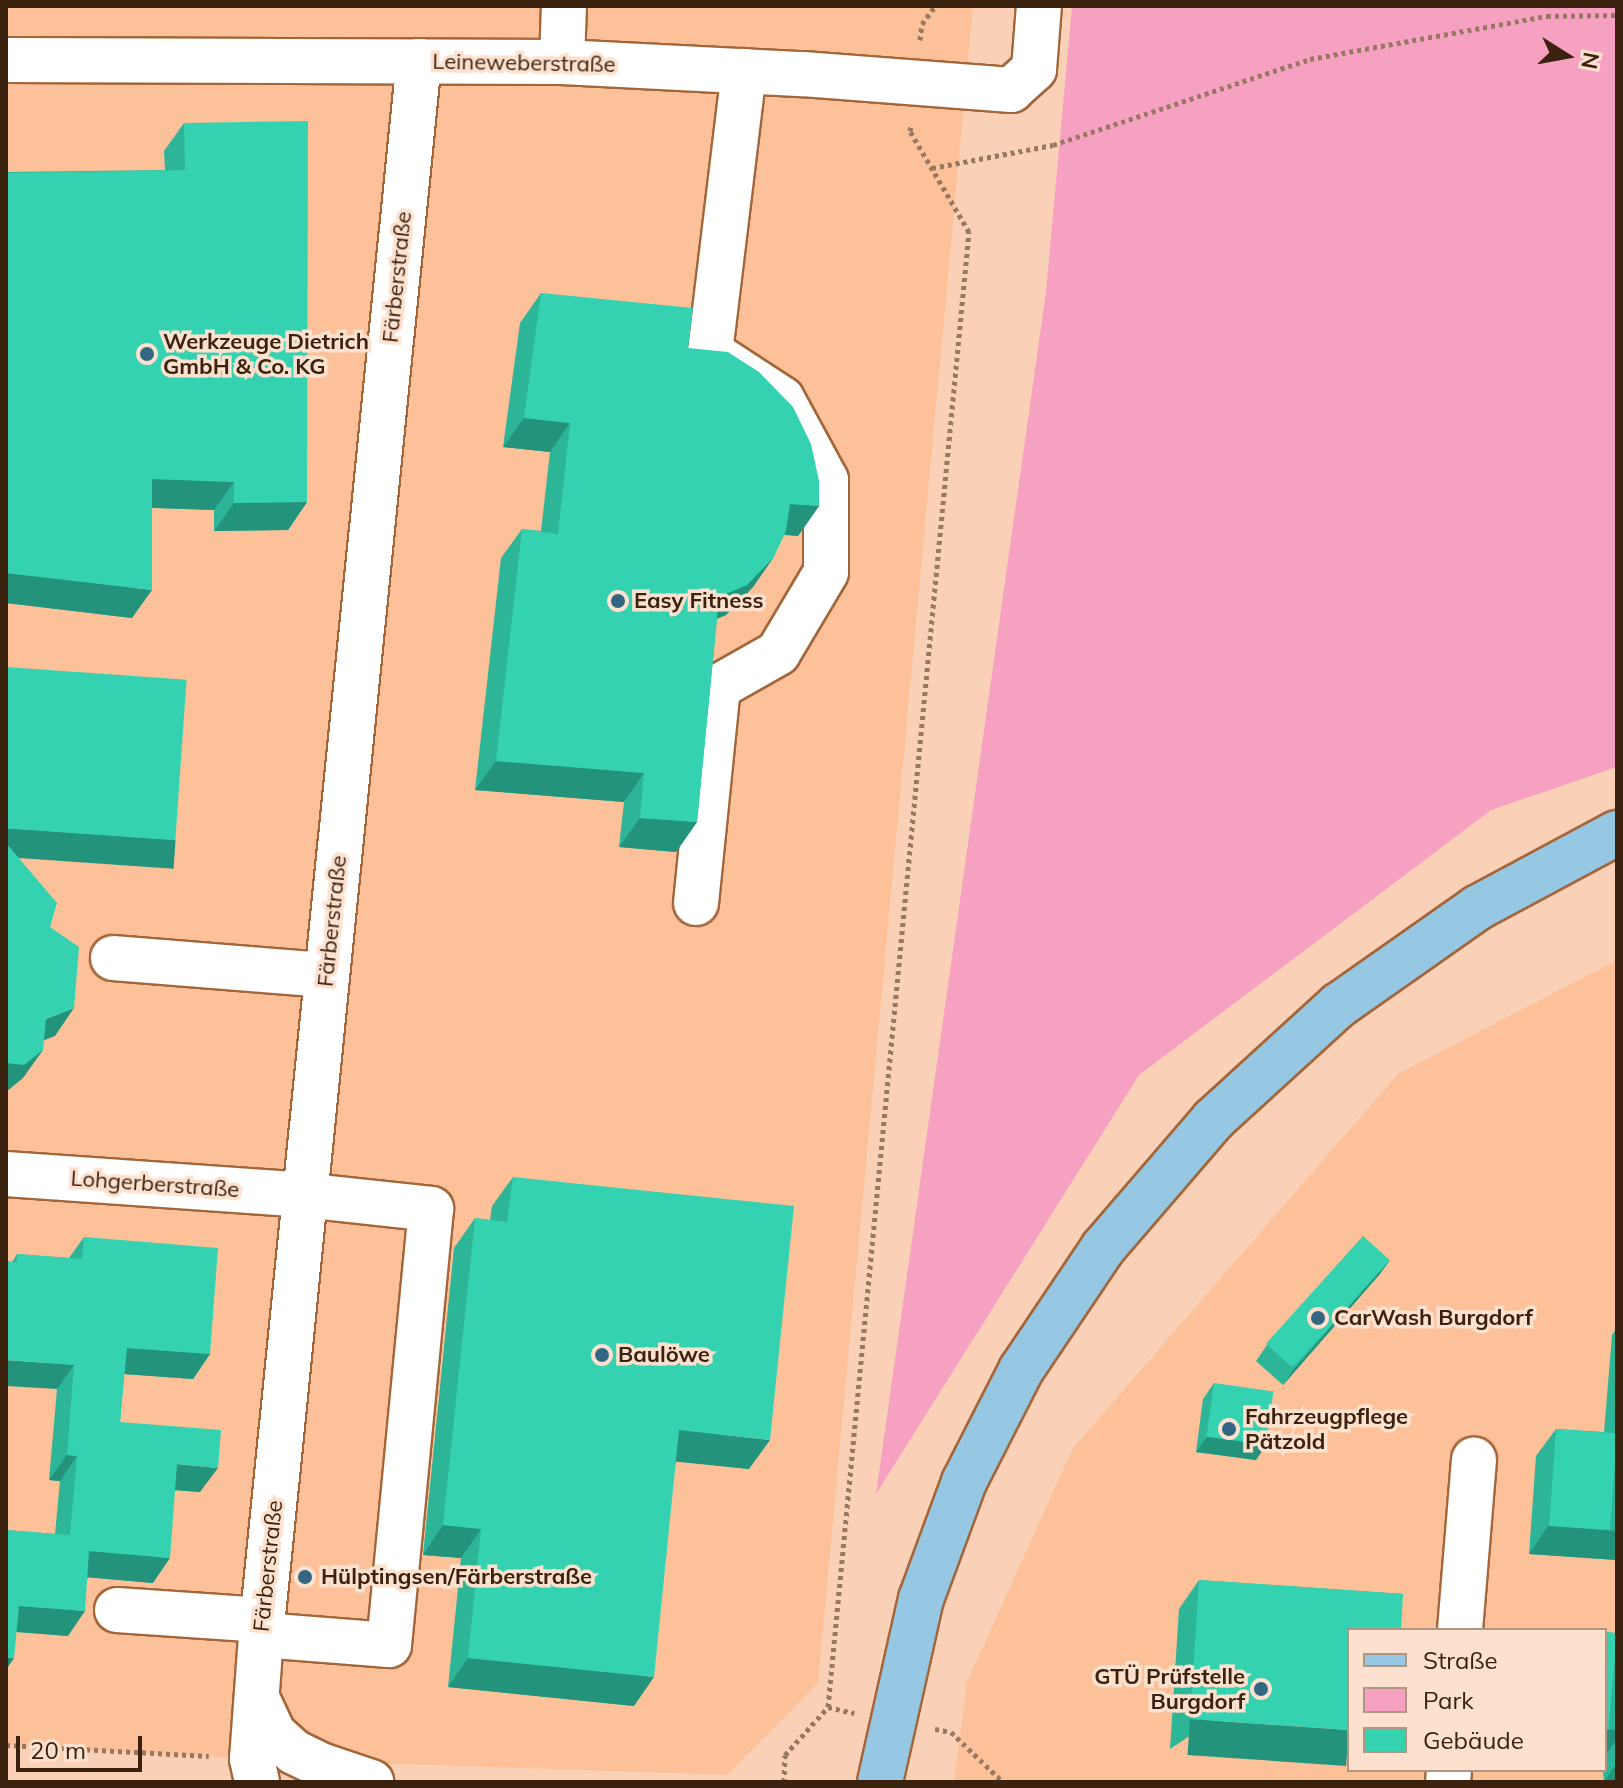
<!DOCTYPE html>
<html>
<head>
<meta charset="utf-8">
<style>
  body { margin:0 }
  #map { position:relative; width:1623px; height:1788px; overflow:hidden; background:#fad1b6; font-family:Mulish,sans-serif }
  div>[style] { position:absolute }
  .built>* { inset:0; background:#fcc199 }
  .green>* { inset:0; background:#f7a1c2 }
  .path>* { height:5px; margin-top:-2.5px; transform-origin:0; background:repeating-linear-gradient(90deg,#997861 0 4px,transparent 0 8px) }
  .roads { filter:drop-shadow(2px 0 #a3663a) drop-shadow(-2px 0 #a3663a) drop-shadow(0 2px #a3663a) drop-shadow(0 -2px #a3663a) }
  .minor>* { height:44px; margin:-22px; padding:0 22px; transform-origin:22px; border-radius:22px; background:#fff }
  .major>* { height:44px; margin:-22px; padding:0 22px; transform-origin:22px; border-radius:22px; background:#96c8e4 }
  .wall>* { inset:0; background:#2db598 }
  .shaded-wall>* { inset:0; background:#24937c; transform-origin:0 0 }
  .building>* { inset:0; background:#34d2b1; transform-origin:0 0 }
  .dots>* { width:22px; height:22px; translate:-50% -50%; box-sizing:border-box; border:4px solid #fde1cf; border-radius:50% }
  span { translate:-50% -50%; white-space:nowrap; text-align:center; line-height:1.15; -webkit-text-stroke:7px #fde1cf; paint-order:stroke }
  .street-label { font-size:22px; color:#3b220f }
  .poi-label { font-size:22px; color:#3b220f; font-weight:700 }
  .left { translate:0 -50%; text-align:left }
  .right { translate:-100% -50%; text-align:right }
  .frame { position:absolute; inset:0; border:8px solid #3b220f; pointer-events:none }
  .legend { position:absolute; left:1347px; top:1628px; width:260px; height:144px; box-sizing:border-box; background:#fde1cf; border:2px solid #af9582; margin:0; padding:10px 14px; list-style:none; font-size:24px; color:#3b220f }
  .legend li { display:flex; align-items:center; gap:16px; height:40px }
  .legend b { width:40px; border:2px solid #af9582 }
  .north { position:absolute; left:1527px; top:16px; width:80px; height:80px; -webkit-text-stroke:6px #fde1cf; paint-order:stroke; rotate:101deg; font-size:22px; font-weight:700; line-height:32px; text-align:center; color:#3b220f }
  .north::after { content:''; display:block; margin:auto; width:28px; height:36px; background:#3b220f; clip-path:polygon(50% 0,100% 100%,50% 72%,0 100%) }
  .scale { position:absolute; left:16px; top:1736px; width:126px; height:36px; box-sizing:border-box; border:4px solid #3b220f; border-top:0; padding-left:10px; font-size:24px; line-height:28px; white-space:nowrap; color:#3b220f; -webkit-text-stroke:6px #fde1cf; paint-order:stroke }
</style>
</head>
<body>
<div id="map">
  <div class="built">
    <div style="clip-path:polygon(6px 6px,973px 6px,818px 1683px,727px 1775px,252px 1759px,6px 1746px)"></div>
    <div style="clip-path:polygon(evenodd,1617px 960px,1617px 1782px,954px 1782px,967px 1682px,1073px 1448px,1398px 1074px,1617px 960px,1349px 1630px,1605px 1630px,1605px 1770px,1349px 1770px,1349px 1630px)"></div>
  </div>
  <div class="green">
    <div style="clip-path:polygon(1072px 6px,1617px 6px,1617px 767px,1491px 810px,1139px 1075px,876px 1494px,1046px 292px)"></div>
  </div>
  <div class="path">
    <div style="left:920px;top:40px;width:16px;rotate:-83deg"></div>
    <div style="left:922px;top:24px;width:22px;rotate:-54deg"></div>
    <div style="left:932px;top:168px;width:123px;rotate:-10.8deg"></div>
    <div style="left:1053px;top:145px;width:271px;rotate:-18.5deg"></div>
    <div style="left:1310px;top:59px;width:241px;rotate:-10.3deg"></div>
    <div style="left:1547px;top:16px;width:70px;rotate:-0.8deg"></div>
    <div style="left:828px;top:1707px;width:27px;rotate:13deg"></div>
    <div style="left:935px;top:1729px;width:16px;rotate:11deg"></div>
    <div style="left:951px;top:1732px;width:72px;rotate:43.9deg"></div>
    <div style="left:6px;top:1745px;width:203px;rotate:3.1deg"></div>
    <div style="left:784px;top:1782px;width:27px;rotate:-88deg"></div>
    <div style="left:785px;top:1755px;width:64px;rotate:-48.1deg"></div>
    <div style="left:828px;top:1707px;width:1482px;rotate:-84.54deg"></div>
    <div style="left:969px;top:232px;width:117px;rotate:-120.3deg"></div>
    <div style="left:910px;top:131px;width:5px;rotate:-79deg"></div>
  </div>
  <div class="roads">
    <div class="minor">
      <div style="left:6px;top:60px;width:556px;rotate:0.21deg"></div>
      <div style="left:562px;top:62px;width:241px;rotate:2.9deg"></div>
      <div style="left:803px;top:74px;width:209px;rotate:4.4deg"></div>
      <div style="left:1011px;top:90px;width:31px;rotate:-42deg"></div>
      <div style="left:1034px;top:69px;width:63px;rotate:-85.5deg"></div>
      <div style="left:562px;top:62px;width:56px;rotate:-88deg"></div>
      <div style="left:696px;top:903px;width:217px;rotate:-84.2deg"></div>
      <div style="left:718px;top:687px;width:69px;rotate:-29.5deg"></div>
      <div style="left:778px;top:653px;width:94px;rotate:-59.3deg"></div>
      <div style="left:826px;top:572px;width:92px;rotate:-90deg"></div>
      <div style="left:826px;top:480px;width:92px;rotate:-118.5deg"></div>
      <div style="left:782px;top:399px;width:86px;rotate:-146.9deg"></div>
      <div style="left:710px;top:352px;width:283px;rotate:-83.1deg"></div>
      <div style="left:113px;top:958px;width:214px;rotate:4.6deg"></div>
      <div style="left:6px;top:1174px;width:298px;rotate:4deg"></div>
      <div style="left:303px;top:1195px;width:129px;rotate:6.2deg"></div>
      <div style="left:431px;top:1209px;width:438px;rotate:95.5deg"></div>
      <div style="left:389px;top:1645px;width:128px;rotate:-175.5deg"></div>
      <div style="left:117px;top:1610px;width:146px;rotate:3.9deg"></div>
      <div style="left:1460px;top:1630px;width:171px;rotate:-85.3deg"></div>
      <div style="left:257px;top:1698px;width:40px;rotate:65deg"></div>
      <div style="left:274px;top:1734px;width:27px;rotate:42deg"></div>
      <div style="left:294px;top:1752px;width:32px;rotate:26deg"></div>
      <div style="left:323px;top:1766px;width:51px;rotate:18.4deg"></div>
      <div style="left:257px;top:1782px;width:24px;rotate:-102deg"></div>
      <div style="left:252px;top:1759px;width:124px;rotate:-85.8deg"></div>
      <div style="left:261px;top:1635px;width:1582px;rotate:-84.27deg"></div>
      <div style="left:1448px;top:1782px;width:12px;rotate:-85deg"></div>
    </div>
    <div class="major">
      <div style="left:880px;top:1782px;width:188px;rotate:-77.4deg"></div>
      <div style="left:921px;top:1599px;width:125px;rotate:-69.8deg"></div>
      <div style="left:964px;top:1482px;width:126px;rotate:-63deg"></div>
      <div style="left:1021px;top:1370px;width:147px;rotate:-56.1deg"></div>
      <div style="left:1103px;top:1248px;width:169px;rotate:-49.3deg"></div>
      <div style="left:1213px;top:1120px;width:171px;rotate:-42.4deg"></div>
      <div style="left:1339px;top:1005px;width:169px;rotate:-35.1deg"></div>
      <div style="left:1477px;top:908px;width:159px;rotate:-28.2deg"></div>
    </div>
  </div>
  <div class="wall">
    <div style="clip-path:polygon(184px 123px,307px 502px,288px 530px,214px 531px,214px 510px,152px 508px,132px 618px,6px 603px,6px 172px,165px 170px,164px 151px)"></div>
    <div style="clip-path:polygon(541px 293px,688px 348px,819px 506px,798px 536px,784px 535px,773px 558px,753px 587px,726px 615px,717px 619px,697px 822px,676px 852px,619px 847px,624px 802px,475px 790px,501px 558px,522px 529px,541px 531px,550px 452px,503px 447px,520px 323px)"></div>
    <div style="clip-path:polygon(513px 1177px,749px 1469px,676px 1461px,634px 1706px,448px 1687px,461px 1558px,423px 1555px,454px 1248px,475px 1218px,490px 1220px,492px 1206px)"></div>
    <div style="clip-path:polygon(84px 1237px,210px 1354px,193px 1379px,124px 1374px,120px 1422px,200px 1492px,175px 1490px,153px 1583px,88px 1577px,68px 1636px,16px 1632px,6px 1530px,55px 1534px,60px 1481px,49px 1480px,57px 1389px,12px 1262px,17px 1254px,69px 1258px)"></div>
    <div style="clip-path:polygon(1390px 1260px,1379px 1275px,1283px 1385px,1256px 1361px,1267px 1345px)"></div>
    <div style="clip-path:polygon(1617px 1327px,1617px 1560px,1529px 1554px,1536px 1456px,1556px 1429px,1604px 1432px,1612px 1335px)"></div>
    <div style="clip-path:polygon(1214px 1383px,1256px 1460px,1196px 1452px,1203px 1399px)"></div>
    <div style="clip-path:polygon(1199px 1580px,1403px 1594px,1170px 1749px,1179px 1609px)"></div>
    <div style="clip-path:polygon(1617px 1614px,1617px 1782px,1604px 1782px,1603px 1770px,1605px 1770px,1605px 1632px,1615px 1633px)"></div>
  </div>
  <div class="shaded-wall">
    <div style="clip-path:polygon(524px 418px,570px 423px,550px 452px,503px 447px)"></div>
    <div style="clip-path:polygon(152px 479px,234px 482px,214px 510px,133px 507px)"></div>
    <div style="clip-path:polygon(307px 502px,288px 530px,214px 531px,234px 503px)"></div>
    <div style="clip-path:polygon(790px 504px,819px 506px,798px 536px,769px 533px)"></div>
    <div style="clip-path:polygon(773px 558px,753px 587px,726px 615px,699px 626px,719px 597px)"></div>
    <div style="clip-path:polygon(6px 573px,152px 590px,132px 618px,6px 603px)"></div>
    <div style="clip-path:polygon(496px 761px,644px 773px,624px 802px,475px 790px)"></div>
    <div style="clip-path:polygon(640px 818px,697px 822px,676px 852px,619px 847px)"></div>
    <div style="left:6px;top:828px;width:170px;height:29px;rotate:4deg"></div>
    <div style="clip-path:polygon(74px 1008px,55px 1036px,27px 1047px,46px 1019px)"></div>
    <div style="clip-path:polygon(43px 1050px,23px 1078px,6px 1092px,6px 1063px)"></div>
    <div style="clip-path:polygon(1390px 1260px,1379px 1275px,1283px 1385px,1294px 1369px)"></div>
    <div style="clip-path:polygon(127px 1348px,210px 1354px,193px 1379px,110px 1373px)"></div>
    <div style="clip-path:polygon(6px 1360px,74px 1365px,57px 1389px,6px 1386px)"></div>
    <div style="clip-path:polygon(679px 1430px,770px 1440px,749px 1469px,659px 1460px)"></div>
    <div style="clip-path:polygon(1207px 1437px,1267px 1444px,1256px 1460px,1196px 1452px)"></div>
    <div style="clip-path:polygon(67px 1455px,77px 1456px,60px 1481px,49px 1480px)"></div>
    <div style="clip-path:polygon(177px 1464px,218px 1468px,200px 1492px,160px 1489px)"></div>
    <div style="clip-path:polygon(443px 1525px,481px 1529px,461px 1558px,423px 1555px)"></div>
    <div style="clip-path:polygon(1548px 1526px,1617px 1531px,1617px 1560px,1529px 1554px)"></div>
    <div style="clip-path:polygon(89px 1551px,170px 1558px,153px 1583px,72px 1576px)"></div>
    <div style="clip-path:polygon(19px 1606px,85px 1611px,68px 1636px,6px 1631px)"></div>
    <div style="clip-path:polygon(6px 1657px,14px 1658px,6px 1670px)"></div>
    <div style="clip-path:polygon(468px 1658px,654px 1677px,634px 1706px,448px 1687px)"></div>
    <div style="left:1190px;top:1719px;width:159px;height:36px;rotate:4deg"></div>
    <div style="clip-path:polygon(1605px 1729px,1617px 1730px,1617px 1739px,1605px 1756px)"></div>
    <div style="clip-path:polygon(1617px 1763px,1617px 1782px,1604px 1782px)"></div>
  </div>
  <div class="building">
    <div style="clip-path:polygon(308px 121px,307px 502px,234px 503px,234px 482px,152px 479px,152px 590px,6px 573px,6px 173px,185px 170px,184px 123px)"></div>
    <div style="clip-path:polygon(541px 293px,693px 308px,688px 348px,728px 352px,759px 372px,793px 407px,811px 444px,819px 481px,819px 506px,790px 504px,786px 531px,773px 558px,747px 585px,719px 597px,697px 822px,640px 818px,644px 773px,496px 761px,522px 529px,558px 534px,570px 423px,524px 418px)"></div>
    <div style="left:6px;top:667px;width:181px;height:161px;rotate:4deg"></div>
    <div style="clip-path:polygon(6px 843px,57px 903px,50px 927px,79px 947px,74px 1008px,46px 1019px,43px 1050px,24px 1065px,6px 1063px)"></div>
    <div style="clip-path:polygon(513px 1177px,794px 1206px,770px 1440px,679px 1430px,654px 1677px,468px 1658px,481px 1529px,443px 1525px,475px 1218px,507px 1222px)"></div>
    <div style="left:1363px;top:1236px;width:36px;height:145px;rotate:42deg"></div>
    <div style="clip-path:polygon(84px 1237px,218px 1248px,210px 1354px,127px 1348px,120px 1422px,221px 1430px,218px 1468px,177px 1464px,170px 1558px,89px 1551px,85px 1611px,19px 1606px,14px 1658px,6px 1657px,6px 1530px,70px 1535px,77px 1456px,67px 1455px,74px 1365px,6px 1360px,6px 1261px,17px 1262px,17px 1254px,82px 1259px)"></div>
    <div style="left:1214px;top:1383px;width:60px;height:54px;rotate:8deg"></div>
    <div style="left:1556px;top:1429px;width:61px;height:97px;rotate:4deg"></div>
    <div style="clip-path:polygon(1199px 1580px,1403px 1594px,1401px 1630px,1349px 1630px,1349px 1730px,1190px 1719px)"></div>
    <div style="left:1605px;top:1632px;width:12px;height:97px;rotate:5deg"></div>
  </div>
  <div class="dots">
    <div style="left:147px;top:354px;background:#326682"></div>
    <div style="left:618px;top:601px;background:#326682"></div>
    <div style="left:1318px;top:1318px;background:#326682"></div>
    <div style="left:602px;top:1355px;background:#326682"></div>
    <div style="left:1229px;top:1429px;background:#326682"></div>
    <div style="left:305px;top:1577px;background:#326682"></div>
    <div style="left:1261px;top:1689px;background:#326682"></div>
  </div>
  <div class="street-label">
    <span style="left:524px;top:63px;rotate:1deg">Leineweberstraße</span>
    <span style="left:397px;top:277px;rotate:-84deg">Färberstraße</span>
    <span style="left:332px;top:921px;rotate:-84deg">Färberstraße</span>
    <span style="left:155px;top:1184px;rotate:4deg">Lohgerberstraße</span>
    <span style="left:268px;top:1566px;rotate:-84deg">Färberstraße</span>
  </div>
  <div class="poi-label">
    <span class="left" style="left:163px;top:354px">Werkzeuge Dietrich<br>GmbH &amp; Co. KG</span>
    <span class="left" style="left:634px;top:601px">Easy Fitness</span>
    <span class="left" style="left:1334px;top:1318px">CarWash Burgdorf</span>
    <span class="left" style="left:618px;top:1355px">Baulöwe</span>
    <span class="left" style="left:1245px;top:1429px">Fahrzeugpflege<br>Pätzold</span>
    <span class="left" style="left:321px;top:1577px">Hülptingsen/Färberstraße</span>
    <span class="right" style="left:1245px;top:1689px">GTÜ Prüfstelle<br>Burgdorf</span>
  </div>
  <div class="frame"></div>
  <ul class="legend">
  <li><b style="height:10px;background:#96c8e4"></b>Straße</li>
  <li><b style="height:22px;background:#f7a1c2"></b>Park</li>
  <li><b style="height:22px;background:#34d2b1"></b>Gebäude</li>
  </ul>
  <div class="north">N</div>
  <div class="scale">20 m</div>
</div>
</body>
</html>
